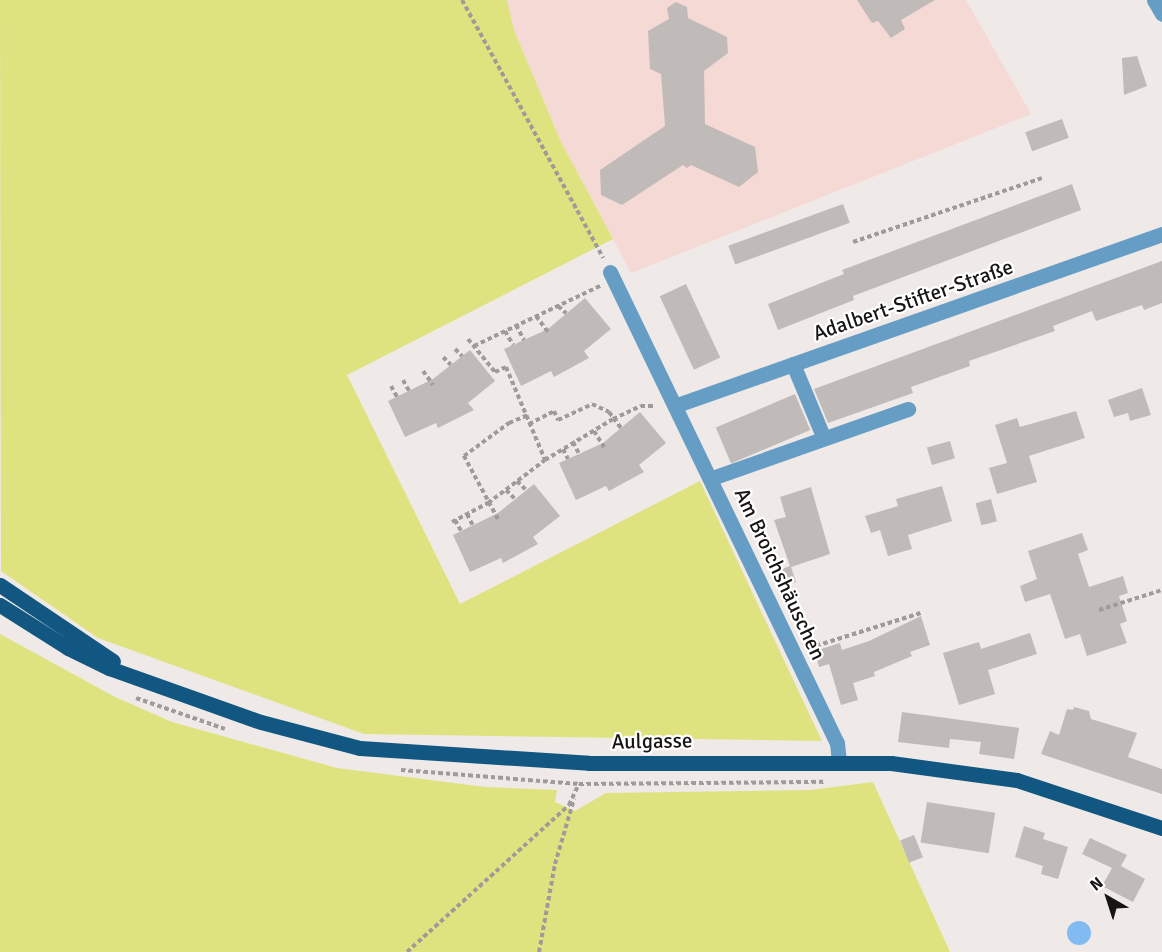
<!DOCTYPE html>
<html>
<head>
<meta charset="utf-8">
<style>
  body { margin:0 }
  #map { position:relative; width:1162px; height:952px; overflow:hidden; background:#efe9e7; font-family:Signika,sans-serif }
  div>[style] { position:absolute }
  .commercial>* { inset:0; background:#f4d9d5 }
  .green>* { inset:0; background:#dee37f }
  .water>* { inset:0; background:#81bbf2 }
  .round { border-radius:50% }
  .building>* { inset:0; background:#c0bbb8; transform-origin:0 0 }
  .path>* { height:4px; margin-top:-2px; transform-origin:0; background:repeating-linear-gradient(90deg,#a09b99 0 4.5px,transparent 0 7.5px) }
  .minor>* { height:15px; margin:-7.5px; padding:0 7.5px; transform-origin:7.5px; border-radius:7.5px; background:#669dc5 }
  .major>* { height:15px; margin:-7.5px; padding:0 7.5px; transform-origin:7.5px; border-radius:7.5px; background:#115781 }
  span { translate:-50% -50%; white-space:nowrap; text-align:center; line-height:1.15; -webkit-text-stroke:4.5px #fff; paint-order:stroke }
  .street-label { font-size:21px; color:#171514 }
  .north { position:absolute; left:1078px; top:868px; width:60px; height:60px; -webkit-text-stroke:4px #fff; paint-order:stroke; rotate:321deg; font-size:16px; font-weight:700; line-height:24px; text-align:center; color:#171514 }
  .north::after { content:''; display:block; margin:auto; width:21px; height:27px; background:#171514; clip-path:polygon(50% 0,100% 100%,50% 72%,0 100%) }
</style>
</head>
<body>
<div id="map">
  <div class="commercial">
    <div style="clip-path:polygon(507px 0,966px 0,1031px 114px,631px 273px,560px 140px,514px 30px)"></div>
  </div>
  <div class="green">
    <div style="clip-path:polygon(0 0,507px 0,514px 30px,560px 140px,613px 239px,347px 375px,460px 604px,700px 481px,822px 741px,364px 734px,98px 638px,1px 571px)"></div>
    <div style="clip-path:polygon(0 634px,113px 696px,172px 722px,337px 768px,485px 787px,557px 790px,555px 802px,575px 811px,606px 793px,811px 790px,873px 782px,950px 952px,0 952px)"></div>
  </div>
  <div class="water">
    <div class="round" style="left:1067px;top:921px;width:24px;height:24px"></div>
  </div>
  <div class="building">
    <div style="clip-path:polygon(857px 0,935px 0,901px 20px,905px 29px,891px 38px,878px 21px,872px 23px)"></div>
    <div style="clip-path:polygon(676px 2px,687px 7px,688px 18px,727px 37px,728px 53px,704px 71px,705px 124px,755px 147px,758px 172px,739px 187px,691px 165px,687px 168px,683px 165px,622px 205px,601px 195px,600px 170px,665px 126px,661px 74px,650px 69px,648px 31px,669px 19px,667px 8px)"></div>
    <div style="clip-path:polygon(1137px 56px,1147px 86px,1124px 95px,1122px 58px)"></div>
    <div style="left:1062px;top:119px;width:20px;height:39px;rotate:70deg"></div>
    <div style="clip-path:polygon(1072px 184px,1081px 210px,853px 296px,854px 300px,778px 330px,768px 304px,844px 274px,842px 270px)"></div>
    <div style="left:843px;top:204px;width:20px;height:122px;rotate:70deg"></div>
    <div style="clip-path:polygon(1162px 261px,1162px 303px,1144px 310px,1142px 305px,1096px 321px,1092px 311px,1053px 326px,1055px 331px,969px 361px,970px 366px,911px 387px,913px 393px,828px 423px,814px 389px)"></div>
    <div style="left:686px;top:284px;width:81px;height:29px;rotate:65deg"></div>
    <div style="clip-path:polygon(585px 298px,611px 329px,584px 351px,589px 358px,554px 377px,551px 371px,521px 386px,504px 349px,548px 329px)"></div>
    <div style="clip-path:polygon(470px 350px,495px 381px,468px 403px,474px 410px,438px 428px,436px 423px,405px 437px,388px 401px,433px 379px)"></div>
    <div style="clip-path:polygon(1142px 388px,1151px 415px,1130px 421px,1128px 413px,1114px 417px,1108px 400px)"></div>
    <div style="left:795px;top:394px;width:39px;height:86px;rotate:67deg"></div>
    <div style="clip-path:polygon(1076px 411px,1085px 438px,1029px 456px,1037px 482px,997px 494px,989px 468px,1007px 463px,995px 425px,1017px 418px,1020px 427px)"></div>
    <div style="clip-path:polygon(640px 412px,666px 443px,639px 465px,644px 472px,609px 491px,606px 486px,576px 500px,559px 463px,603px 443px)"></div>
    <div style="left:950px;top:441px;width:18px;height:24px;rotate:74deg"></div>
    <div style="clip-path:polygon(534px 484px,560px 516px,533px 537px,538px 544px,503px 563px,501px 558px,470px 572px,453px 535px,498px 513px)"></div>
    <div style="clip-path:polygon(942px 486px,952px 521px,908px 535px,912px 549px,888px 556px,880px 530px,871px 533px,865px 516px,898px 506px,896px 499px)"></div>
    <div style="clip-path:polygon(811px 487px,830px 554px,791px 567px,796px 582px,781px 587px,774px 572px,790px 566px,774px 520px,786px 517px,780px 497px)"></div>
    <div style="left:991px;top:499px;width:23px;height:16px;rotate:75deg"></div>
    <div style="clip-path:polygon(1082px 533px,1088px 550px,1078px 554px,1089px 587px,1123px 576px,1128px 593px,1119px 596px,1127px 621px,1120px 624px,1127px 643px,1087px 656px,1080px 634px,1065px 639px,1050px 594px,1025px 602px,1020px 586px,1037px 579px,1028px 551px)"></div>
    <div style="clip-path:polygon(921px 616px,930px 645px,910px 652px,912px 656px,874px 672px,875px 676px,853px 683px,858px 700px,841px 705px,829px 664px,819px 667px,815px 651px,840px 643px,842px 650px,869px 641px)"></div>
    <div style="clip-path:polygon(1030px 633px,1037px 654px,988px 670px,995px 694px,959px 705px,943px 653px,979px 642px,981px 649px)"></div>
    <div style="clip-path:polygon(1074px 707px,1089px 711px,1091px 719px,1137px 733px,1128px 757px,1162px 769px,1162px 794px,1041px 754px,1050px 731px,1059px 735px,1067px 709px,1073px 710px)"></div>
    <div style="clip-path:polygon(902px 712px,1019px 728px,1014px 759px,979px 754px,981px 742px,950px 739px,949px 748px,898px 742px)"></div>
    <div style="left:927px;top:802px;width:69px;height:41px;rotate:9deg"></div>
    <div style="clip-path:polygon(1024px 826px,1045px 833px,1043px 839px,1068px 847px,1058px 879px,1041px 874px,1043px 866px,1015px 857px)"></div>
    <div style="left:914px;top:835px;width:24px;height:15px;rotate:68deg"></div>
    <div style="clip-path:polygon(1090px 838px,1127px 855px,1121px 866px,1145px 879px,1133px 902px,1102px 886px,1112px 868px,1082px 854px)"></div>
  </div>
  <div class="path">
    <div style="left:462px;top:0;width:294px;rotate:61.3deg"></div>
    <div style="left:853px;top:242px;width:200px;rotate:-18.7deg"></div>
    <div style="left:558px;top:306px;width:11px;rotate:41deg"></div>
    <div style="left:536px;top:316px;width:21px;rotate:53deg"></div>
    <div style="left:516px;top:325px;width:17px;rotate:62deg"></div>
    <div style="left:505px;top:331px;width:16px;rotate:60deg"></div>
    <div style="left:468px;top:339px;width:43px;rotate:50.7deg"></div>
    <div style="left:495px;top:372px;width:12px;rotate:-24deg"></div>
    <div style="left:506px;top:367px;width:101px;rotate:67.2deg"></div>
    <div style="left:474px;top:346px;width:140px;rotate:-25.5deg"></div>
    <div style="left:455px;top:349px;width:10px;rotate:45deg"></div>
    <div style="left:443px;top:357px;width:11px;rotate:45deg"></div>
    <div style="left:423px;top:371px;width:17px;rotate:54deg"></div>
    <div style="left:403px;top:380px;width:13px;rotate:61deg"></div>
    <div style="left:391px;top:386px;width:13px;rotate:61deg"></div>
    <div style="left:529px;top:424px;width:28px;rotate:-27deg"></div>
    <div style="left:554px;top:411px;width:10px;rotate:66deg"></div>
    <div style="left:558px;top:420px;width:38px;rotate:-25deg"></div>
    <div style="left:592px;top:404px;width:19px;rotate:25deg"></div>
    <div style="left:609px;top:412px;width:20px;rotate:53deg"></div>
    <div style="left:594px;top:431px;width:19px;rotate:58deg"></div>
    <div style="left:573px;top:442px;width:13px;rotate:63deg"></div>
    <div style="left:563px;top:449px;width:11px;rotate:63deg"></div>
    <div style="left:517px;top:481px;width:13px;rotate:45deg"></div>
    <div style="left:506px;top:490px;width:13px;rotate:45deg"></div>
    <div style="left:467px;top:514px;width:13px;rotate:63deg"></div>
    <div style="left:498px;top:519px;width:72px;rotate:-118.4deg"></div>
    <div style="left:464px;top:456px;width:56px;rotate:-36.3deg"></div>
    <div style="left:509px;top:423px;width:21px;rotate:-23deg"></div>
    <div style="left:455px;top:520px;width:13px;rotate:61deg"></div>
    <div style="left:452px;top:522px;width:41px;rotate:-27.8deg"></div>
    <div style="left:488px;top:503px;width:71px;rotate:-37deg"></div>
    <div style="left:545px;top:460px;width:79px;rotate:-31.1deg"></div>
    <div style="left:613px;top:419px;width:31px;rotate:-25deg"></div>
    <div style="left:641px;top:406px;width:15px"></div>
    <div style="left:1099px;top:610px;width:66px;rotate:-17.6deg"></div>
    <div style="left:809px;top:648px;width:117px;rotate:-17.4deg"></div>
    <div style="left:136px;top:698px;width:94px;rotate:19.2deg"></div>
    <div style="left:401px;top:770px;width:179px;rotate:4.5deg"></div>
    <div style="left:579px;top:784px;width:246px;rotate:-0.5deg"></div>
    <div style="left:407px;top:952px;width:219px;rotate:-42.2deg"></div>
    <div style="left:569px;top:805px;width:23px;rotate:-65deg"></div>
    <div style="left:539px;top:952px;width:89px;rotate:-79.7deg"></div>
    <div style="left:555px;top:864px;width:68px;rotate:-73.7deg"></div>
  </div>
  <div class="minor">
    <div style="left:1154px;top:0;width:16px;rotate:60deg"></div>
    <div style="left:610px;top:272px;width:523px;rotate:64.27deg"></div>
    <div style="left:837px;top:743px;width:18px;rotate:84deg"></div>
    <div style="left:793px;top:364px;width:78px;rotate:67.4deg"></div>
    <div style="left:677px;top:405px;width:514px;rotate:-19.42deg"></div>
    <div style="left:712px;top:478px;width:208px;rotate:-19.4deg"></div>
  </div>
  <div class="major">
    <div style="left:0;top:585px;width:136px;rotate:33.9deg"></div>
    <div style="left:0;top:605px;width:80px;rotate:32.3deg"></div>
    <div style="left:68px;top:648px;width:46px;rotate:26deg"></div>
    <div style="left:109px;top:668px;width:161px;rotate:19.6deg"></div>
    <div style="left:261px;top:722px;width:102px;rotate:14.7deg"></div>
    <div style="left:360px;top:748px;width:229px;rotate:3.7deg"></div>
    <div style="left:589px;top:763px;width:302px"></div>
    <div style="left:891px;top:763px;width:127px;rotate:7.7deg"></div>
    <div style="left:1017px;top:780px;width:153px;rotate:18.3deg"></div>
  </div>
  <div class="street-label">
    <span style="left:913px;top:300px;rotate:-19deg">Adalbert-Stifter-Straße</span>
    <span style="left:780px;top:574px;rotate:65deg">Am Broichshäuschen</span>
    <span style="left:652px;top:741px;rotate:-1deg">Aulgasse</span>
  </div>
  <div class="north">N</div>
</div>
</body>
</html>
